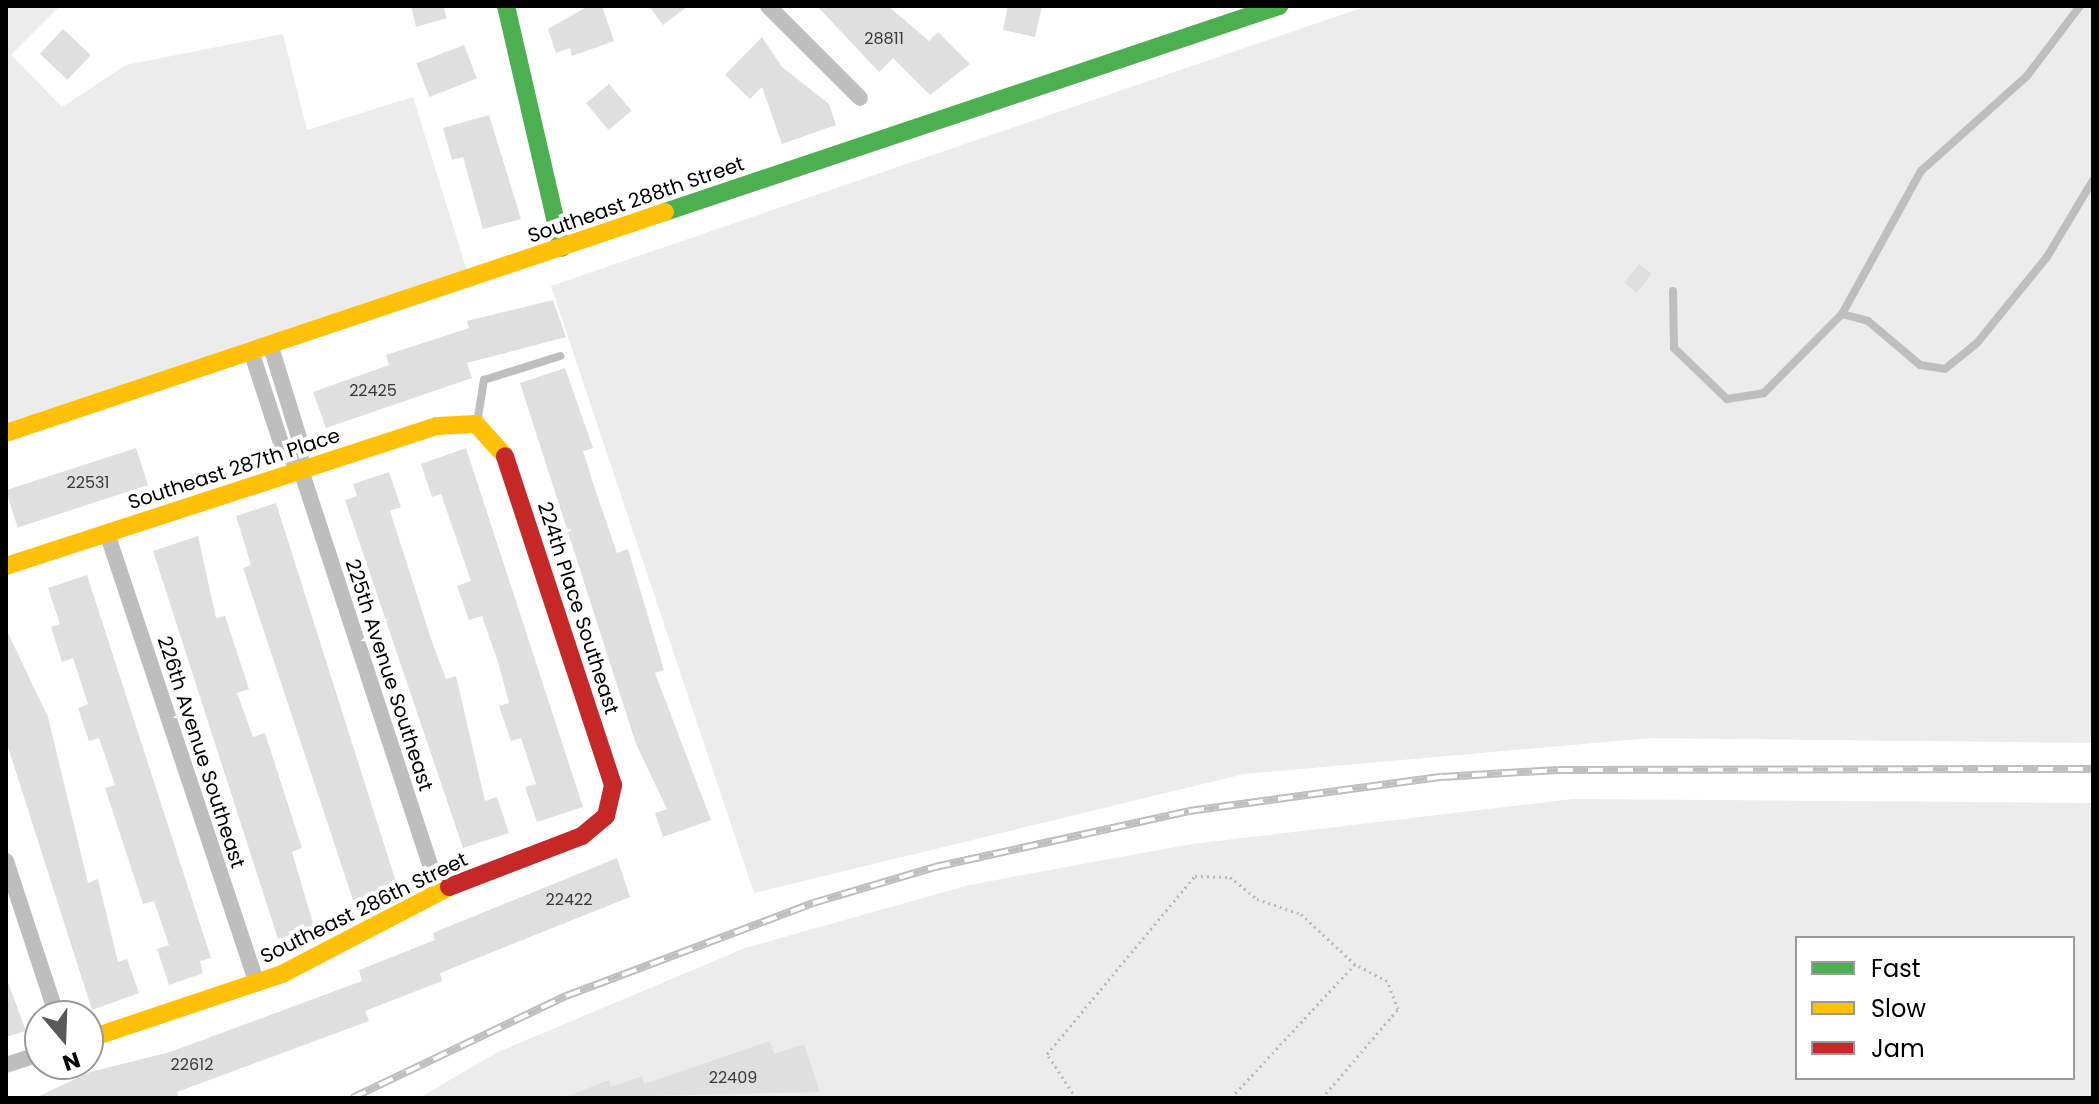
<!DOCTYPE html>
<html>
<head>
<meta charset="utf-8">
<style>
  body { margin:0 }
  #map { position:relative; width:2099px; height:1104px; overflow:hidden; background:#fff; font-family:Poppins,sans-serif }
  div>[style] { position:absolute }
  .green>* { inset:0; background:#ececec }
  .building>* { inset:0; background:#dfdfdf; transform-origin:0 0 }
  .path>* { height:3px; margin-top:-1.5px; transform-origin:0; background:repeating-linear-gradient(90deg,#b9b9b9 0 2px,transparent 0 6px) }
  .lane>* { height:8px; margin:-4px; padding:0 4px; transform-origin:4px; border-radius:4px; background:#bebebe }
  .street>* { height:16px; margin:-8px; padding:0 8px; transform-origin:8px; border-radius:8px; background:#bebebe }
  .fast>* { height:18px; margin:-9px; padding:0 9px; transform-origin:9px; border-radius:9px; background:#4caf50 }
  .slow>* { height:18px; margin:-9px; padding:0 9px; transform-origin:9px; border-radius:9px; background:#ffc107 }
  .jam>* { height:18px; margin:-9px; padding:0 9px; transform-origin:9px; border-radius:9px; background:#c62828 }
  .rail>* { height:8px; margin-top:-4px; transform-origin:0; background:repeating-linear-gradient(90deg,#fff 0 15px,#bebebe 0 30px); box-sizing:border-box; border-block:2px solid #bebebe }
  span { translate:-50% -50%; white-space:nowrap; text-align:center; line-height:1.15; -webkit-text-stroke:8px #fff; paint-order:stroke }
  .number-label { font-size:16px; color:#383838 }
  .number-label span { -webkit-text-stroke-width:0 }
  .street-label { font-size:20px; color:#000 }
  .frame { position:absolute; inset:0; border:8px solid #000; pointer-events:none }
  .legend { position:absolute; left:1795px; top:936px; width:280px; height:144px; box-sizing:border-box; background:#fff; border:2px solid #999; margin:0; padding:10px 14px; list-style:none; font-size:24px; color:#000 }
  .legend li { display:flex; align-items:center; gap:16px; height:40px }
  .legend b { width:40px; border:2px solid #999 }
  .north { position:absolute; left:24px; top:1000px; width:80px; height:80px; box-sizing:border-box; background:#fff; border:2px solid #999; border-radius:50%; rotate:161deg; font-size:22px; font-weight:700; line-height:32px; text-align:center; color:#000 }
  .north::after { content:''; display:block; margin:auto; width:28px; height:36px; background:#595959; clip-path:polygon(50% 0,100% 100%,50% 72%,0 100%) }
</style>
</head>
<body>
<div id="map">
  <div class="green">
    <div style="clip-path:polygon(6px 6px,60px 6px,11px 55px,62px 107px,126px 65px,283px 34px,307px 130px,413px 97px,467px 271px,6px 424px)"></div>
    <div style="clip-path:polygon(1367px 6px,2093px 6px,2093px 743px,1651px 738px,1244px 774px,754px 893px,551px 286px)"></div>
    <div style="clip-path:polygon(evenodd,1573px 799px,2093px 803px,2093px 1098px,419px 1098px,498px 1052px,745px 948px,969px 885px,1192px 844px,1573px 799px,1797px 938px,2073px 938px,2073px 1078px,1797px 1078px,1797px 938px)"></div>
  </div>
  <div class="building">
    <div style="clip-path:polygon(411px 6px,443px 6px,447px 18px,416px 27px)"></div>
    <div style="clip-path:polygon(588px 6px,602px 6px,614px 41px,572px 56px,570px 48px,556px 53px,548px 29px)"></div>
    <div style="clip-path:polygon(649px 6px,688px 6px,663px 25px)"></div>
    <div style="clip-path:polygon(817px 6px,888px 6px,929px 41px,938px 32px,970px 64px,930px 95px,893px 58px,879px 72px)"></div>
    <div style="clip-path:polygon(1008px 6px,1042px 6px,1035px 37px,1003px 30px)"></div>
    <div style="left:63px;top:29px;width:38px;height:34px;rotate:43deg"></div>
    <div style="clip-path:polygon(762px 37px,782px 67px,829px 104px,836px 125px,782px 144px,762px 87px,750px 99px,725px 75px)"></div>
    <div style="left:464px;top:45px;width:36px;height:51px;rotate:69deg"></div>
    <div style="left:609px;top:84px;width:35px;height:30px;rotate:50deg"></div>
    <div style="clip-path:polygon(489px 115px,521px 219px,483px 229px,463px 157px,452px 160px,443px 128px)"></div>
    <div style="left:1639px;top:264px;width:16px;height:24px;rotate:38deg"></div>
    <div style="clip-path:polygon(553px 300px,566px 337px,467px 363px,472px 378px,326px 428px,313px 392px,389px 365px,386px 355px,469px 328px,467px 321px)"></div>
    <div style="clip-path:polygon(565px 368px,593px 448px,583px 451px,595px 489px,617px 553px,628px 549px,664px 670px,655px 673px,711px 820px,663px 837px,655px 813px,667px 809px,636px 744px,520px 383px)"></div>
    <div style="left:136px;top:448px;width:39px;height:137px;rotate:72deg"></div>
    <div style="clip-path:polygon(466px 448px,583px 807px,537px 822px,525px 787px,536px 784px,521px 738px,511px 741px,499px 706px,509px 703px,498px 662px,482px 616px,469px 620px,457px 586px,471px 581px,441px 494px,432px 497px,421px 464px)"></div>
    <div style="clip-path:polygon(389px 472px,401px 507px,390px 511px,431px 639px,446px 679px,456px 676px,485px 801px,497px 797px,509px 833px,463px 848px,345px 500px,357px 496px,353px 484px)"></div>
    <div style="clip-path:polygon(276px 503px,397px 885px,353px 900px,243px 568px,251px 565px,236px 516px)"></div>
    <div style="clip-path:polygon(198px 536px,216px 618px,225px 616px,249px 689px,237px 693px,253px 737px,265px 733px,302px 848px,292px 852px,314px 927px,278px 939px,153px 551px)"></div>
    <div style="clip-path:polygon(87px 575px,211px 958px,200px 961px,203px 973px,169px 985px,157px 949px,169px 945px,154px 901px,143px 904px,105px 788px,115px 785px,99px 738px,89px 741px,78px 708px,88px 704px,73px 658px,62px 662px,51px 627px,60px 624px,48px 588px)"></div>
    <div style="clip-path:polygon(8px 633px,48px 717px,88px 883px,98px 879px,118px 962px,127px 959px,139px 993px,92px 1010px,6px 741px)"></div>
    <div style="clip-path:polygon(617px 858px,630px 897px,440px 973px,442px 981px,365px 1011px,369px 1021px,177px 1092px,179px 1098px,35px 1098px,90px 1072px,170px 1052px,362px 981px,359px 970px,435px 940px,433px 933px)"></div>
    <div style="clip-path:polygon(6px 977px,26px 1031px,6px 1037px)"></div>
    <div style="clip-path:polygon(770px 1041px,774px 1054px,804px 1044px,820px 1092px,563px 1098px,609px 1080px,611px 1087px,642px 1076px,644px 1084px)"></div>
  </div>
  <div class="path">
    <div style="left:1076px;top:1098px;width:53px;rotate:-123.4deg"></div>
    <div style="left:1047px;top:1054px;width:231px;rotate:-50.3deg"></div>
    <div style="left:1195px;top:876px;width:35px;rotate:2deg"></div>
    <div style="left:1230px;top:877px;width:35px;rotate:39deg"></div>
    <div style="left:1257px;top:899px;width:46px;rotate:18.8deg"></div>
    <div style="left:1301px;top:914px;width:74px;rotate:42.8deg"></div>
    <div style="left:1355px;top:964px;width:183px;rotate:132.8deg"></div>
    <div style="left:1322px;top:1098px;width:117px;rotate:-49.5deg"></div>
    <div style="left:1398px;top:1009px;width:30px;rotate:-111deg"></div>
    <div style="left:1387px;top:981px;width:36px;rotate:-152deg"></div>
  </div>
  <div class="lane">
    <div style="left:1673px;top:291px;width:57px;rotate:89deg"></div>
    <div style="left:1674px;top:348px;width:74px;rotate:43.9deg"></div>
    <div style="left:1727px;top:399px;width:37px;rotate:-9deg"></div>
    <div style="left:1764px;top:393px;width:111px;rotate:-45.4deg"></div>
    <div style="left:1842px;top:314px;width:163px;rotate:-61.1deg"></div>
    <div style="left:1921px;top:171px;width:142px;rotate:-41.9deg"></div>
    <div style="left:2027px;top:76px;width:88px;rotate:-52.9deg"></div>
    <div style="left:1842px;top:314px;width:27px;rotate:15deg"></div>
    <div style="left:1868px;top:321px;width:68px;rotate:40.2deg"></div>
    <div style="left:1920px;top:365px;width:25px;rotate:9deg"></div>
    <div style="left:1945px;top:369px;width:41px;rotate:-39.1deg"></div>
    <div style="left:1977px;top:343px;width:111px;rotate:-50.9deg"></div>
    <div style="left:2047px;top:257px;width:90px;rotate:-59.1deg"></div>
    <div style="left:477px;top:423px;width:44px;rotate:-80.8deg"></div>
    <div style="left:484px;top:380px;width:80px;rotate:-17.5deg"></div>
  </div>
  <div class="street">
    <div style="left:768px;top:6px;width:130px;rotate:45deg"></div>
    <div style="left:251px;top:351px;width:103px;rotate:71.9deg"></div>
    <div style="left:283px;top:449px;width:28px;rotate:49deg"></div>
    <div style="left:301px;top:470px;width:26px;rotate:-90deg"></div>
    <div style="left:301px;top:444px;width:105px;rotate:-107.2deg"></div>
    <div style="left:301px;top:470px;width:443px;rotate:71.9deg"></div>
    <div style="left:107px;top:533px;width:474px;rotate:71.6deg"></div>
    <div style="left:6px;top:861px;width:163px;rotate:71.8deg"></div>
    <div style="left:6px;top:1065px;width:36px;rotate:-18deg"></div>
  </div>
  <div class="fast">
    <div style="left:506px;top:6px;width:248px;rotate:77deg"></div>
    <div style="left:665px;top:212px;width:648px;rotate:-18.55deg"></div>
  </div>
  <div class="slow">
    <div style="left:6px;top:433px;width:695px;rotate:-18.54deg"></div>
    <div style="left:6px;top:566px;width:453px;rotate:-18deg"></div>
    <div style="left:437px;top:426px;width:39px;rotate:-3deg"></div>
    <div style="left:476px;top:424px;width:43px;rotate:47.8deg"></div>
    <div style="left:88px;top:1039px;width:205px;rotate:-18.5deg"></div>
    <div style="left:282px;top:974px;width:188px;rotate:-27.5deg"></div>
  </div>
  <div class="jam">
    <div style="left:449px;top:887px;width:142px;rotate:-21deg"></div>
    <div style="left:582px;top:836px;width:31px;rotate:-40deg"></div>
    <div style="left:606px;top:816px;width:32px;rotate:-77deg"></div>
    <div style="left:613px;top:785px;width:346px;rotate:-108.2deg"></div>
  </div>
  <div class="rail">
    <div style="left:352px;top:1098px;width:237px;rotate:-25.5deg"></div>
    <div style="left:566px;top:996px;width:264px;rotate:-20.6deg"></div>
    <div style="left:813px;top:903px;width:127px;rotate:-16.4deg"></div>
    <div style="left:935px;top:867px;width:260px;rotate:-12.4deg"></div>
    <div style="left:1189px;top:811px;width:255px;rotate:-7.7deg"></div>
    <div style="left:1442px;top:777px;width:116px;rotate:-3.5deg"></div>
    <div style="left:1558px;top:770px;width:535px;rotate:-0.11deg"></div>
  </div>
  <div class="number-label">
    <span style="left:884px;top:39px">28811</span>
    <span style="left:373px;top:391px">22425</span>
    <span style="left:88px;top:483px">22531</span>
    <span style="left:569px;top:900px">22422</span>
    <span style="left:192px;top:1065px">22612</span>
    <span style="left:733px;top:1078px">22409</span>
  </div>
  <div class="street-label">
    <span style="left:636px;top:200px;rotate:-19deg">Southeast 288th Street</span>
    <span style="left:234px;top:469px;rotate:-18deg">Southeast 287th Place</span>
    <span style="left:578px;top:608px;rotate:72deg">224th Place Southeast</span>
    <span style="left:389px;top:675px;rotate:72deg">225th Avenue Southeast</span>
    <span style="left:201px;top:752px;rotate:72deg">226th Avenue Southeast</span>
    <span style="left:364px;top:908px;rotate:-26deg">Southeast 286th Street</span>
  </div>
  <div class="frame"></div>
  <ul class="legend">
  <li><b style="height:10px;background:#4caf50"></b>Fast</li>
  <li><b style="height:10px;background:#ffc107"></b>Slow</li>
  <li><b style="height:10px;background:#c62828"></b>Jam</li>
  </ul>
  <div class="north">N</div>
</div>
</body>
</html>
